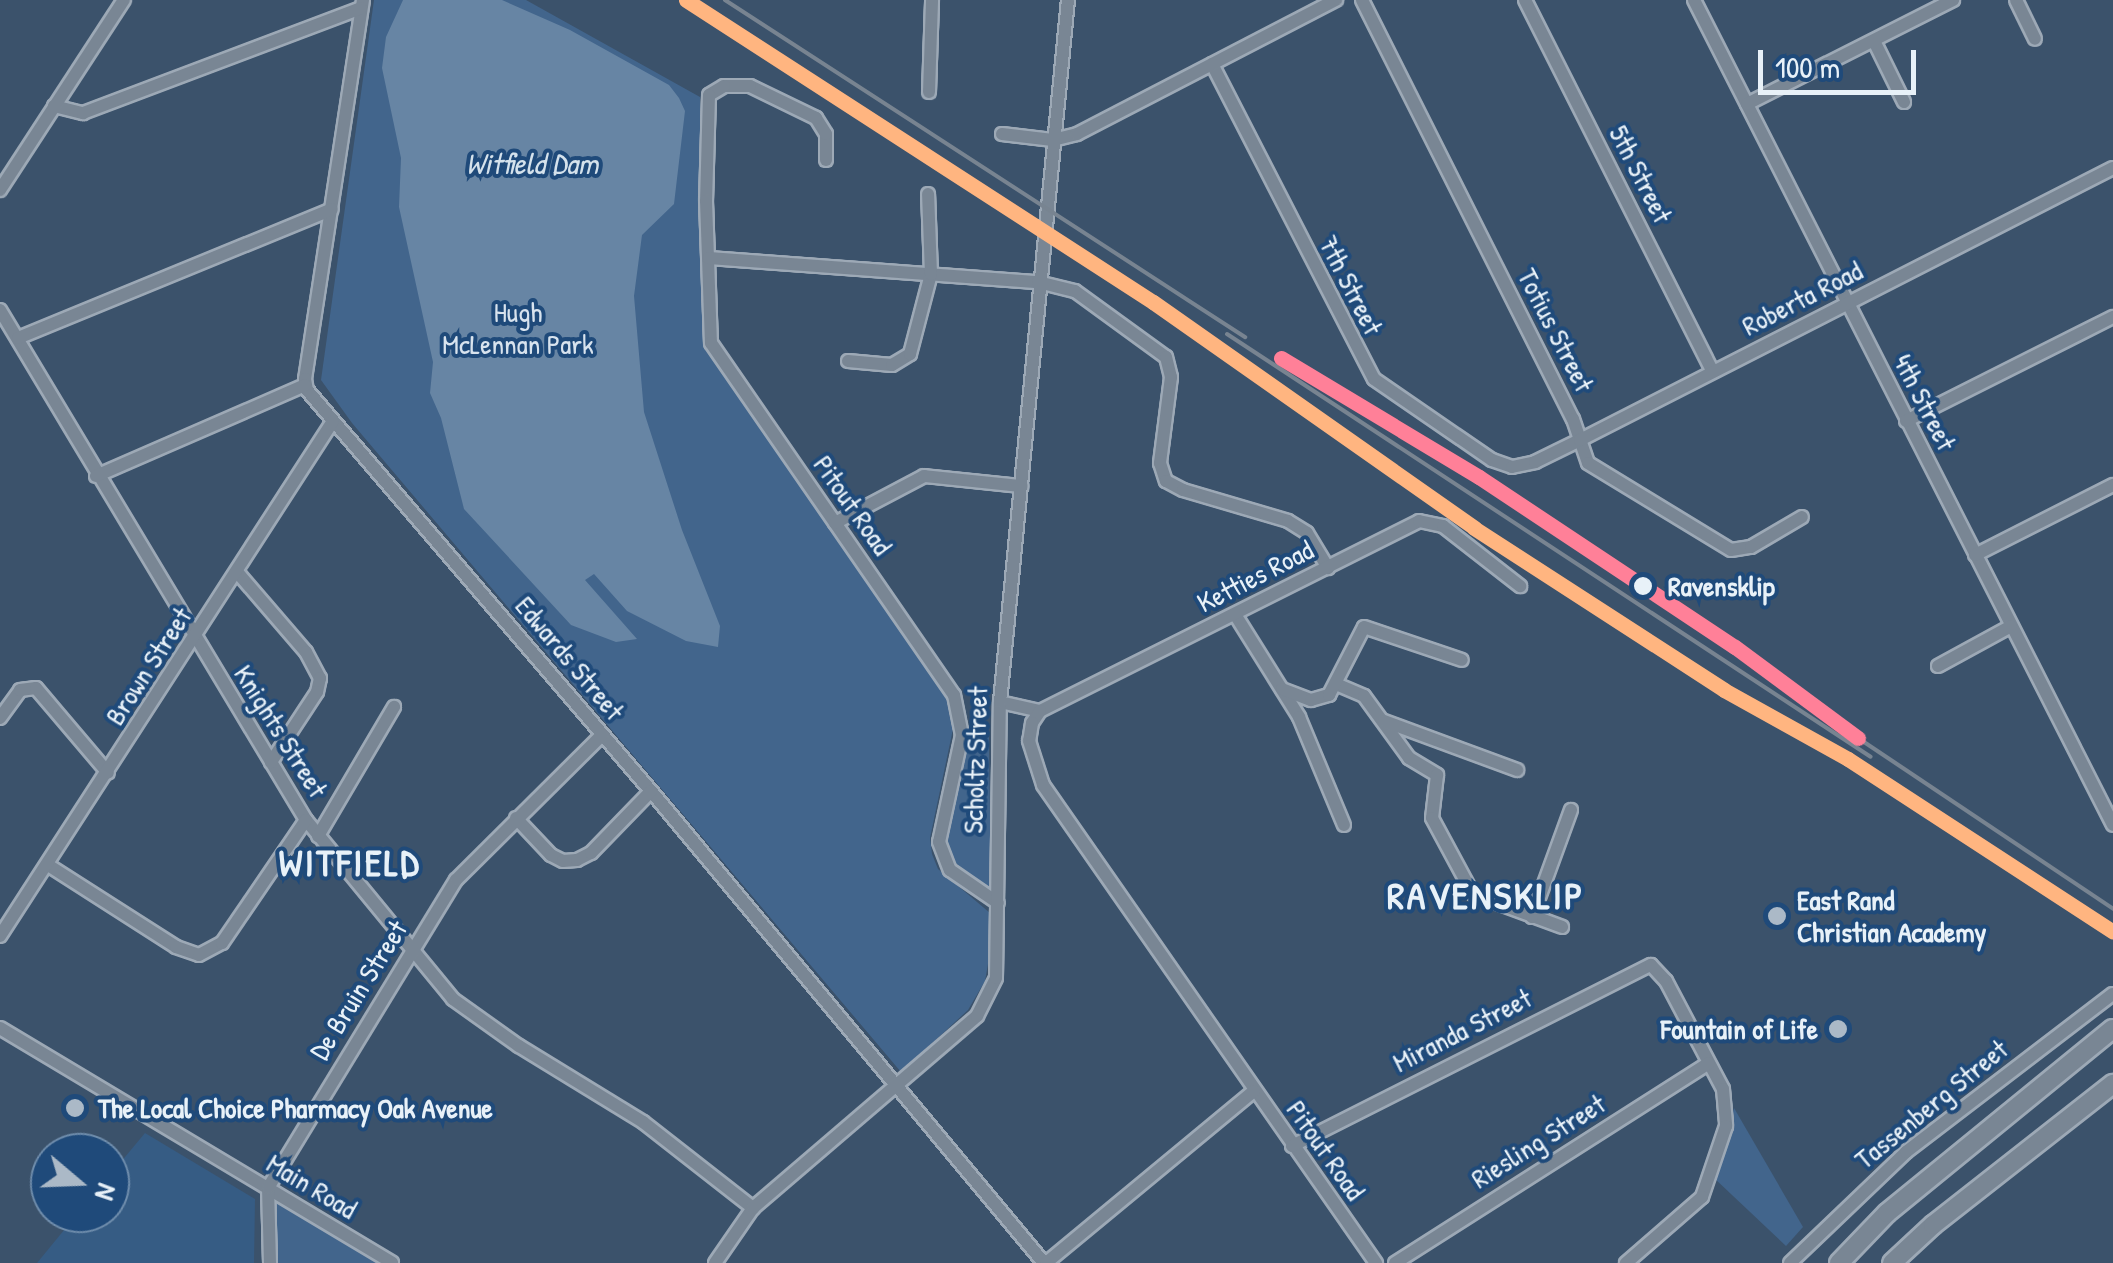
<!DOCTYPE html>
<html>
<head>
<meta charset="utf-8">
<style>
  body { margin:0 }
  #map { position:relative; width:2113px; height:1263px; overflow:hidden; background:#3b526b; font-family:"Patrick Hand",sans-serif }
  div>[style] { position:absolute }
  .built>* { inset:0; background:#365c84 }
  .green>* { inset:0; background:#42658c }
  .water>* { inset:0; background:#6785a4 }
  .roads { filter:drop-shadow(2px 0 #9da9b6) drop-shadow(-2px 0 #9da9b6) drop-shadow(0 2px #9da9b6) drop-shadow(0 -2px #9da9b6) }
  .minor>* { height:12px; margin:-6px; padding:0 6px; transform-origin:6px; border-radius:6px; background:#798694 }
  .highway>* { height:18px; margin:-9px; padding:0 9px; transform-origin:9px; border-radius:9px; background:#798694 }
  .rail>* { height:4px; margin:-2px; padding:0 2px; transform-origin:2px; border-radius:2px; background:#788491 }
  .rail-1>* { height:15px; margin:-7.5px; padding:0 7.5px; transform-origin:7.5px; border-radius:7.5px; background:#ffb580 }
  .rail-2>* { height:15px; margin:-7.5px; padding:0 7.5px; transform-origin:7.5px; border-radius:7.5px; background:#ff8098 }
  .dots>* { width:28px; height:28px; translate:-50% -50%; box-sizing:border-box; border:5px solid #1f4a7a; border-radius:50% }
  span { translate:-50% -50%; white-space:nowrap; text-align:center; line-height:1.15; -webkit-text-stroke:8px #1f4a7a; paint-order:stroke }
  .street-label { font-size:28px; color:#e8f1f8 }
  .park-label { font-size:28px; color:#d8e3ee }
  .stop-label { font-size:28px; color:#e8f1f8; font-weight:700 }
  .left { translate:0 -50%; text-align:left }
  .poi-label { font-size:28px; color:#e8f1f8; font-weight:700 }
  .right { translate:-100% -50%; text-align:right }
  .water-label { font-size:30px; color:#d5e2ec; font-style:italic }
  .district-label { font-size:38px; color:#e8f1f8; font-weight:700; letter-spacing:2.5px }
  .north { position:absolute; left:30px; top:1133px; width:100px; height:100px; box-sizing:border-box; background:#1f4a7a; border:2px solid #6f8dac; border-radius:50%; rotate:109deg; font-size:28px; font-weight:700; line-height:40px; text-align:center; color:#e8f1f8 }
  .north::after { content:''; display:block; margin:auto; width:35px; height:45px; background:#abb9c7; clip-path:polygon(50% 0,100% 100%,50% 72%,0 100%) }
  .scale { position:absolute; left:1758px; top:50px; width:158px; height:45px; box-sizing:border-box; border:5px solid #e8f1f8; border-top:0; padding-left:12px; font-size:30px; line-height:35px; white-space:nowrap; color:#e8f1f8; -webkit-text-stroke:8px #1f4a7a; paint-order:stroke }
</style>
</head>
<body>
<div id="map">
  <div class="built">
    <div style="clip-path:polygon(145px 1133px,255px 1199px,254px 1263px,37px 1263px,78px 1213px,110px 1213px,110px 1175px)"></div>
  </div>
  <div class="green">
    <div style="clip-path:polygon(374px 0,526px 0,700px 97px,707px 346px,949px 691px,953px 729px,930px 838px,932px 854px,938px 869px,990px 913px,988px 964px,985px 981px,968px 1010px,901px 1072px,352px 423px,321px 380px)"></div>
    <div style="clip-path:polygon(989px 737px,991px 895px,948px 856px,944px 839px,967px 741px)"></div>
    <div style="clip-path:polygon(1734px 1108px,1803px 1227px,1786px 1246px,1714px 1178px)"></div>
    <div style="clip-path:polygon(274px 1197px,377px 1263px,275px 1263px)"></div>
  </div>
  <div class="water">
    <div style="clip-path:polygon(403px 0,502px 0,570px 30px,669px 85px,679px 98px,685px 111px,674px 204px,642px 235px,634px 296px,644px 412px,682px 530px,720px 626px,718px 647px,686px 641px,627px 611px,594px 574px,585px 580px,637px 639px,616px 642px,571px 625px,464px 509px,441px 418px,430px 393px,433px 362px,399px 207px,401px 158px,382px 68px,386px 37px)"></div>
  </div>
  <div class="roads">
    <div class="minor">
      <div style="left:363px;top:0;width:383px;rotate:98.7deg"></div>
      <div style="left:305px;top:379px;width:11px;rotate:80deg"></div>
      <div style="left:307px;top:390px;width:528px;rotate:49.38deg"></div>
      <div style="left:651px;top:791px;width:614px;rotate:50.22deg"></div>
      <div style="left:1362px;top:0;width:469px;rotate:63.3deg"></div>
      <div style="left:1573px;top:419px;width:46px;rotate:71.2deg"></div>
      <div style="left:1588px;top:463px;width:167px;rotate:31.3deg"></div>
      <div style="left:1731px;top:550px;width:20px;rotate:-9deg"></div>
      <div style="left:1751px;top:547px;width:59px;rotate:-30.5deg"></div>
      <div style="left:1525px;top:0;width:415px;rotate:63.2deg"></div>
      <div style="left:1694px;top:0;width:925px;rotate:63.07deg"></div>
      <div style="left:2016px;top:0;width:43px;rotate:64deg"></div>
      <div style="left:1874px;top:41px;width:68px;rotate:63.8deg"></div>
      <div style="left:1212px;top:64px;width:354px;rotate:62.8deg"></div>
      <div style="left:1374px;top:379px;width:143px;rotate:34.5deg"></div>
      <div style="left:1492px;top:460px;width:21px;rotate:19deg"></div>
      <div style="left:1512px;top:467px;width:24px;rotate:-12deg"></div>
      <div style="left:1535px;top:462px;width:50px;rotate:-26.1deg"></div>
      <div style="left:1580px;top:440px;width:598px;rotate:-27.04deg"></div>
      <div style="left:929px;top:92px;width:92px;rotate:-88.1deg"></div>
      <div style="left:1747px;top:104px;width:231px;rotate:-26.8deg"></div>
      <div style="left:54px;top:106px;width:30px;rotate:14deg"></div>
      <div style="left:83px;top:113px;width:297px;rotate:-20.7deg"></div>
      <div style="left:1002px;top:134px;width:51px;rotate:6.7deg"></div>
      <div style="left:1053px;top:140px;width:25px;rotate:-14deg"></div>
      <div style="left:1077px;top:134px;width:292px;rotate:-27.4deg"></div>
      <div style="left:826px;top:160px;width:26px;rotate:-90deg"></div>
      <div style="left:826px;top:134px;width:19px;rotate:-122deg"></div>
      <div style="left:816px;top:118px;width:73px;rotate:-154.1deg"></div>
      <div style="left:750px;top:86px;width:26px;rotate:180deg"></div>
      <div style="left:724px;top:86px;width:17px;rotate:149deg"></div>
      <div style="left:709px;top:95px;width:106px;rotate:91.6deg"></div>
      <div style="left:706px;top:201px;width:142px;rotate:88deg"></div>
      <div style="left:711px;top:343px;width:428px;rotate:55.4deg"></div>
      <div style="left:954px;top:695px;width:41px;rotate:78.7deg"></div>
      <div style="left:962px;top:735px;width:109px;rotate:102.1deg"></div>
      <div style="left:939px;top:842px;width:30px;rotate:69deg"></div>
      <div style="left:950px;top:870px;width:58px;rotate:34.5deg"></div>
      <div style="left:0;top:190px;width:227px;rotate:-56.9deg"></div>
      <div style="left:709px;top:258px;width:330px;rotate:4.2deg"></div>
      <div style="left:1038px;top:282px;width:38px;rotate:14deg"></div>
      <div style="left:1075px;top:291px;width:112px;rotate:36deg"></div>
      <div style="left:1166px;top:357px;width:21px;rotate:76deg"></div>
      <div style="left:1171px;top:377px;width:87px;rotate:97.3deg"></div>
      <div style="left:1160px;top:463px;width:19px;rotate:72deg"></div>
      <div style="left:1166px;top:481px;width:19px;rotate:28deg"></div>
      <div style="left:1183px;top:490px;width:109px;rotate:16.4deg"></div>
      <div style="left:1288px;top:521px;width:22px;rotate:32deg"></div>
      <div style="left:1307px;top:533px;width:41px;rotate:59deg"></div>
      <div style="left:0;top:310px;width:595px;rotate:59.04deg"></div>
      <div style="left:306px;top:820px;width:232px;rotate:50.6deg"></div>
      <div style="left:453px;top:999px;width:81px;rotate:35.5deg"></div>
      <div style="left:519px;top:1046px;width:145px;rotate:31.5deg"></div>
      <div style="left:643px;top:1122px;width:140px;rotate:38deg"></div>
      <div style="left:18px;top:338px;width:339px;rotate:-22.3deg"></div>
      <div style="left:848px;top:361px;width:44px;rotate:5.2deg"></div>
      <div style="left:892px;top:365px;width:21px;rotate:-31deg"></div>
      <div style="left:910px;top:354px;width:83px;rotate:-75.3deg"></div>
      <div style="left:931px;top:274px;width:80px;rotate:-92.1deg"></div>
      <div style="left:1906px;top:421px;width:232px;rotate:-26.7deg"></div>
      <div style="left:96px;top:476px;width:228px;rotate:-23.5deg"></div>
      <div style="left:835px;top:523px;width:101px;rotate:-27.8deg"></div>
      <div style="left:924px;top:476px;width:98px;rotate:5.9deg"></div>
      <div style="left:1975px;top:555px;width:155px;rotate:-26.9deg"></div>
      <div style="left:238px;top:573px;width:104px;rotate:49.3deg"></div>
      <div style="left:306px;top:652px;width:30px;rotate:62deg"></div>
      <div style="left:320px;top:678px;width:14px;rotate:102deg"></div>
      <div style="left:317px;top:692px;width:84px;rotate:123.3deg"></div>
      <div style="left:1236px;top:616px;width:119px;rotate:58deg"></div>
      <div style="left:1299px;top:717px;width:117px;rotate:67.4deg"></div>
      <div style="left:1938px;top:666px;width:83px;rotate:-28.7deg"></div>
      <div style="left:1336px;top:684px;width:30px;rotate:23deg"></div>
      <div style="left:1364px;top:696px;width:77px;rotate:54deg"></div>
      <div style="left:1409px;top:758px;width:33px;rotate:31deg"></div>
      <div style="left:1437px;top:775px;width:43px;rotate:96.6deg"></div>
      <div style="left:1432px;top:818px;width:86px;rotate:61.7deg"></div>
      <div style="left:1473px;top:894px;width:95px;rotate:20.3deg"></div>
      <div style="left:1282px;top:689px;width:31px;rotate:21deg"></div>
      <div style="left:1311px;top:700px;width:19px;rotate:-16deg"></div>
      <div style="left:1329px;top:695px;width:76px;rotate:-62.8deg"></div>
      <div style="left:1364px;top:627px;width:103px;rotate:18.6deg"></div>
      <div style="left:1000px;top:702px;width:41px;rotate:12.7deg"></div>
      <div style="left:1040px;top:711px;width:424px;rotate:-26.6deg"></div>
      <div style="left:1419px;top:521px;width:25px;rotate:12deg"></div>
      <div style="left:1443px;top:526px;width:98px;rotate:37.9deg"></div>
      <div style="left:1040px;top:711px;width:14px;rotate:124deg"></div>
      <div style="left:1032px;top:723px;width:18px;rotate:99deg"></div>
      <div style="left:1029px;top:741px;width:46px;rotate:72.3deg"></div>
      <div style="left:1043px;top:785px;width:583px;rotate:55.14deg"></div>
      <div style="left:0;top:718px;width:34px;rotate:-54deg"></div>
      <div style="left:20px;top:690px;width:16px;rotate:-7deg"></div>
      <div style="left:36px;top:688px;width:111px;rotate:49.7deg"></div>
      <div style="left:1384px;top:721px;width:142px;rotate:20.2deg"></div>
      <div style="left:516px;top:818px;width:51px;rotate:46.6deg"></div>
      <div style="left:551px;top:855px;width:13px;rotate:27deg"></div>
      <div style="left:563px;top:861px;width:14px;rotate:-4deg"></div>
      <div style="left:577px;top:860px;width:16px;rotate:-27deg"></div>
      <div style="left:591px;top:853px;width:86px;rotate:-45.9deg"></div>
      <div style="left:318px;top:836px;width:150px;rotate:-59.5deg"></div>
      <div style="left:48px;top:865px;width:152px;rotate:32.6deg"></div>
      <div style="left:176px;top:947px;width:24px;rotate:19deg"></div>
      <div style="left:199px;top:955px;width:26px;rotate:-28deg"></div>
      <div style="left:222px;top:943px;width:149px;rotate:-55.7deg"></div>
      <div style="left:1532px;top:917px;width:114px;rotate:-70deg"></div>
      <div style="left:0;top:936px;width:613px;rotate:-57.11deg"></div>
      <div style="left:0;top:1028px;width:457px;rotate:30.9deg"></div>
      <div style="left:1292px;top:1146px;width:402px;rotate:-26.8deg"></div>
      <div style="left:1651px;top:965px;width:22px;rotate:47deg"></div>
      <div style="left:1666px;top:981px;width:122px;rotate:62.2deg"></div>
      <div style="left:1723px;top:1089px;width:37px;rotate:85deg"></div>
      <div style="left:1726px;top:1126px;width:75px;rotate:108.7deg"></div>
      <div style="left:1702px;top:1197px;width:101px;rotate:139deg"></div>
      <div style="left:270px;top:1263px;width:75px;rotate:-91.5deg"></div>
      <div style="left:268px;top:1188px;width:361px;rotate:-58.6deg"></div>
      <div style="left:456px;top:880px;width:206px;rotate:-44.8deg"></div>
      <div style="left:715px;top:1263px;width:67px;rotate:-55.4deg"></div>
      <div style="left:753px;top:1208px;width:295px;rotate:-40.6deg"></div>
      <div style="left:977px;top:1016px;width:42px;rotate:-63.4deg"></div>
      <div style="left:996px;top:978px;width:276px;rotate:-89.2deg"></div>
      <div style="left:1000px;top:702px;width:705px;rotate:-84.47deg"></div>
      <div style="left:1046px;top:1263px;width:270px;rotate:-39.6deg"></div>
      <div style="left:1395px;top:1263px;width:372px;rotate:-32.5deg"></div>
      <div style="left:1790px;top:1263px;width:161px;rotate:-43.7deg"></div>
      <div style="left:1906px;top:1152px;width:260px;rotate:-37.4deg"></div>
    </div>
    <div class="highway">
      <div style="left:1839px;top:1263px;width:69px;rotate:-46.2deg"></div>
      <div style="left:1887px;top:1213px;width:291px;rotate:-39.2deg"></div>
      <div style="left:1892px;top:1263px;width:56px;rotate:-42.8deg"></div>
      <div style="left:1933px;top:1225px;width:229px;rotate:-38.1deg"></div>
    </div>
  </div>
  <div class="rail">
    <div style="left:686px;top:0;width:556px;rotate:32.89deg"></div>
    <div style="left:1153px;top:302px;width:393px;rotate:35.1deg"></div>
    <div style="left:1474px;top:528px;width:298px;rotate:32.9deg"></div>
    <div style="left:1724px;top:690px;width:142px;rotate:29.1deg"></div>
    <div style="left:1848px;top:759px;width:316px;rotate:33.1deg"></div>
    <div style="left:725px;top:0;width:620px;rotate:32.95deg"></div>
    <div style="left:1227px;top:334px;width:770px;rotate:33.3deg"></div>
    <div style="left:1348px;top:398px;width:153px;rotate:31.1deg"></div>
    <div style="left:1479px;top:477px;width:387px;rotate:34.1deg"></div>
    <div style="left:1864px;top:742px;width:300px;rotate:33.8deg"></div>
  </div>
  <div class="rail-1">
    <div style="left:686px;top:0;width:556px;rotate:32.89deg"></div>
    <div style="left:1153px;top:302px;width:393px;rotate:35.1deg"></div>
    <div style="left:1474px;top:528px;width:298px;rotate:32.9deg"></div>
    <div style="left:1724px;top:690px;width:142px;rotate:29.1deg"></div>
    <div style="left:1848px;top:759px;width:316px;rotate:33.1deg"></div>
  </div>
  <div class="rail-2">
    <div style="left:1281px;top:358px;width:231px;rotate:31deg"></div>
    <div style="left:1479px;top:477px;width:307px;rotate:33.6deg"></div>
    <div style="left:1735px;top:647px;width:153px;rotate:36.5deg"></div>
  </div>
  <div class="dots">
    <div style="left:1643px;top:586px;background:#e8f1f8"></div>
    <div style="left:1777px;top:916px;background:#abb9c7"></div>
    <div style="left:1838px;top:1029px;background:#abb9c7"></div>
    <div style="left:75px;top:1108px;background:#abb9c7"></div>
  </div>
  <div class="street-label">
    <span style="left:1641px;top:174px;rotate:63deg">5th Street</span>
    <span style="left:1351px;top:285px;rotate:63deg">7th Street</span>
    <span style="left:1802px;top:298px;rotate:-27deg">Roberta Road</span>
    <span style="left:1556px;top:330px;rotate:63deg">Totius Street</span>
    <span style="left:1925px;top:402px;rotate:63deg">4th Street</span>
    <span style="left:853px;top:505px;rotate:55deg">Pitout Road</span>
    <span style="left:1255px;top:576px;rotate:-27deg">Ketties Road</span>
    <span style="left:570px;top:658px;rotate:50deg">Edwards Street</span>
    <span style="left:148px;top:666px;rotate:-57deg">Brown Street</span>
    <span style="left:281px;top:731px;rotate:58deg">Knights Street</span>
    <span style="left:975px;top:760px;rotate:-88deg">Scholtz Street</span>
    <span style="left:358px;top:990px;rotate:-58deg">De Bruin Street</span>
    <span style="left:1462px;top:1030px;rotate:-27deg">Miranda Street</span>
    <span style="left:1931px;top:1104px;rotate:-39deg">Tassenberg Street</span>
    <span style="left:1538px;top:1141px;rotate:-32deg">Riesling Street</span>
    <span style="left:1326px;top:1150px;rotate:55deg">Pitout Road</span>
    <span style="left:312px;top:1186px;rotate:31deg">Main Road</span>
  </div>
  <div class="park-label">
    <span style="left:518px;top:328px">Hugh<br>McLennan Park</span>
  </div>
  <div class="stop-label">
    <span class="left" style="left:1668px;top:586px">Ravensklip</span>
  </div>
  <div class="poi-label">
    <span class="left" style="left:1797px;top:916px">East Rand<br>Christian Academy</span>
    <span class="right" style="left:1818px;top:1029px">Fountain of Life</span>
    <span class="left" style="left:98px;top:1108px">The Local Choice Pharmacy Oak Avenue</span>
  </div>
  <div class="water-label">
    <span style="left:532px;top:163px">Witfield Dam</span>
  </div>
  <div class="district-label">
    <span style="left:350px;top:863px">WITFIELD</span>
    <span style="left:1486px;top:896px">RAVENSKLIP</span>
  </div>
  <div class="north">N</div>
  <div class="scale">100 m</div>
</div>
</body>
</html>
